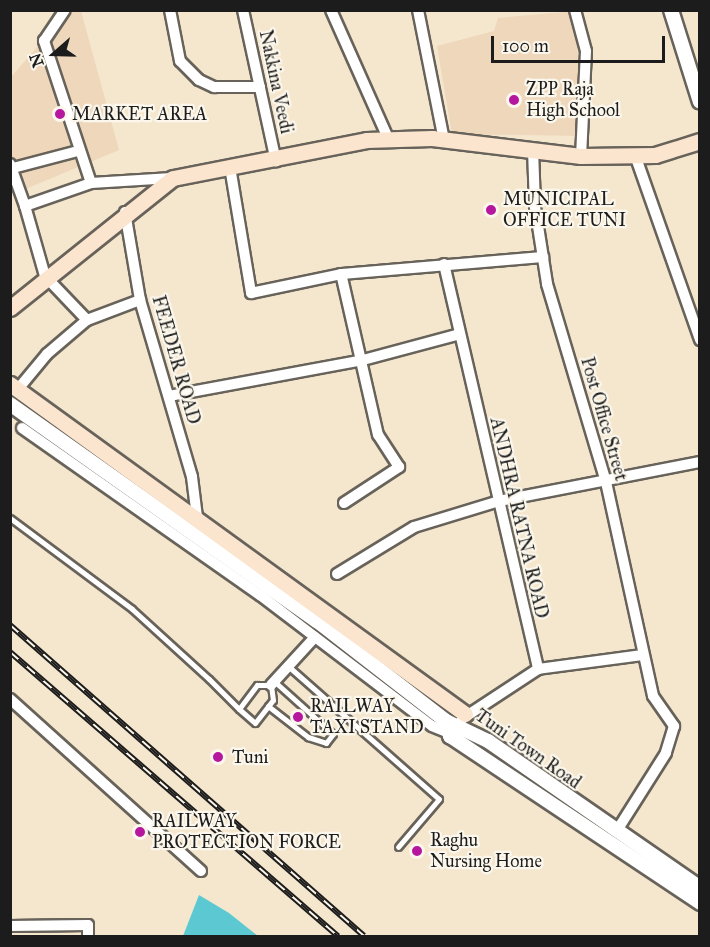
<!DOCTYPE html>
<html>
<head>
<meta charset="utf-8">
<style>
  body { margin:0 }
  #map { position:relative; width:710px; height:947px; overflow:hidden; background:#f5e6ce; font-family:"IM FELL Great Primer",serif }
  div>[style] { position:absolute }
  .built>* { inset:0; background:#eed7bb }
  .water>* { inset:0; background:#5cc9d2 }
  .roads { filter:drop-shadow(2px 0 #68635a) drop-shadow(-2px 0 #68635a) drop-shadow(0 2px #68635a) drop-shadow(0 -2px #68635a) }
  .service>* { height:5px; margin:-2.5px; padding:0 2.5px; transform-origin:2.5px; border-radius:2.5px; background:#fff }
  .minor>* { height:10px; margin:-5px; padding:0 5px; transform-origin:5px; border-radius:5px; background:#fff }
  .tertiary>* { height:14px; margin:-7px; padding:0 7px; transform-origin:7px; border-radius:7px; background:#fff }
  .secondary>* { height:15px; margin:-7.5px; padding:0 7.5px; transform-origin:7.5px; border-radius:7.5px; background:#fce5cf }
  .rail>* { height:6px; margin-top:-3px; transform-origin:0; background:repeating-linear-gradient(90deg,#fbf7ec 0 11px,#1c1c1c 0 22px); box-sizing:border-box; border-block:2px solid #1c1c1c }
  .dots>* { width:16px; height:16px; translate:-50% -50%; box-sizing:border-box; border:3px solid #fbf7ec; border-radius:50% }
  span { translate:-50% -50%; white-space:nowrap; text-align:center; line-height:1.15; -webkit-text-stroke:4.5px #fbf7ec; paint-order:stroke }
  .street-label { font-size:18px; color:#1c1c1c }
  .poi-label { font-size:18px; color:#1c1c1c }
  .left { translate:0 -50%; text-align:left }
  .frame { position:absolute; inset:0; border:12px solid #1c1c1c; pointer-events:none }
  .north { position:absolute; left:24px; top:24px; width:60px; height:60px; -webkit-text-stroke:4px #fbf7ec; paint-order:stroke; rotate:250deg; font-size:16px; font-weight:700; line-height:24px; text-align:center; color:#1c1c1c }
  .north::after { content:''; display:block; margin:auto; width:21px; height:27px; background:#1c1c1c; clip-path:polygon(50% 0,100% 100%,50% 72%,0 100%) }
  .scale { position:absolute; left:491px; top:36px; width:174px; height:27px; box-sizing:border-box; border:3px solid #1c1c1c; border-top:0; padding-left:8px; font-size:18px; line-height:21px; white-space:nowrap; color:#1c1c1c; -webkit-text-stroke:4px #fbf7ec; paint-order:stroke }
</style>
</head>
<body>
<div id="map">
  <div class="built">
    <div style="clip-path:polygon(69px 11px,81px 11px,119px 150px,11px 195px,10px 78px)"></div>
    <div style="clip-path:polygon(576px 11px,581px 136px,452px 134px,437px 46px,494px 31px,498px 18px)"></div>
  </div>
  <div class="water">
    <div style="clip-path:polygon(199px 895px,229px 913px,258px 936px,183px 936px)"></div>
  </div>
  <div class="roads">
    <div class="service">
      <div style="left:10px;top:518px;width:152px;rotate:36.7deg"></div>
      <div style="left:132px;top:609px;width:104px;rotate:42.3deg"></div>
      <div style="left:209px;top:679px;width:42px;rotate:45deg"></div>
      <div style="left:239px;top:709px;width:21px;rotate:41deg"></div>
      <div style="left:255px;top:723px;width:29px;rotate:-52deg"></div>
      <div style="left:273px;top:700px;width:15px;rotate:-98deg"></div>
      <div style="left:271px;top:685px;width:14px;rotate:180deg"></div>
      <div style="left:257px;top:685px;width:30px;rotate:127deg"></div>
      <div style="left:288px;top:666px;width:201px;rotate:41.4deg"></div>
      <div style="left:439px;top:799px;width:63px;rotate:130.5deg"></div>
      <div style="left:268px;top:706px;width:51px;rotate:37.8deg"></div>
      <div style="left:308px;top:737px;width:19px;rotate:18deg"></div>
      <div style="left:326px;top:743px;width:11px;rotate:-52deg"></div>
      <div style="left:333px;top:734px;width:79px;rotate:-138.1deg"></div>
    </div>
    <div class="minor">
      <div style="left:170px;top:10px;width:52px;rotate:78.9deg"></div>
      <div style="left:180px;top:61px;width:27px;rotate:45deg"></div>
      <div style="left:199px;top:80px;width:17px;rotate:25deg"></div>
      <div style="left:214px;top:87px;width:46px"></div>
      <div style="left:243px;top:10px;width:155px;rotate:77.7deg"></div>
      <div style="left:331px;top:10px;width:142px;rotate:66deg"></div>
      <div style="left:418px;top:10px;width:133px;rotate:78.7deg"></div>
      <div style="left:575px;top:10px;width:42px;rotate:75deg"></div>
      <div style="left:586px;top:51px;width:105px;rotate:92.7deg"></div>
      <div style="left:533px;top:149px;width:58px;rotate:88deg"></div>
      <div style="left:535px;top:207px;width:78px;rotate:81.1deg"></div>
      <div style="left:547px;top:284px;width:207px;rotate:73.4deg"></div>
      <div style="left:606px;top:482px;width:219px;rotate:77.6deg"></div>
      <div style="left:653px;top:696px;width:37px;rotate:55deg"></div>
      <div style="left:674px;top:726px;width:28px;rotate:107deg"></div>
      <div style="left:666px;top:753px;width:93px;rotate:122.3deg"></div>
      <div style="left:635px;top:155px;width:196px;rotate:70.6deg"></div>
      <div style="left:10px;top:164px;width:45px;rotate:70.3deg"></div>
      <div style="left:25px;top:206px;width:70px;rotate:-19.2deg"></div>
      <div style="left:91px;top:183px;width:150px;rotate:-108.3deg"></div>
      <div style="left:44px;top:41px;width:37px;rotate:-56deg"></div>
      <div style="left:230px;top:167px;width:128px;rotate:80.5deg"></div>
      <div style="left:251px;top:293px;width:92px;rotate:-11.9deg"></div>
      <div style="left:13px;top:168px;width:67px;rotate:-14.7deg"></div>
      <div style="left:91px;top:183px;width:81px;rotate:-3.5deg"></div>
      <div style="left:125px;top:212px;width:89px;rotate:80.3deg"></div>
      <div style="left:140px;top:300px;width:184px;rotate:73.6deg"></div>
      <div style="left:192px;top:477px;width:40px;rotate:82.9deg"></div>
      <div style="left:444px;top:264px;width:416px;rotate:76.9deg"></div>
      <div style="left:538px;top:669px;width:91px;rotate:146.7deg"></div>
      <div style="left:87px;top:320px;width:57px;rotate:-20.7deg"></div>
      <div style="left:18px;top:389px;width:45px;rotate:-50.4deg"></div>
      <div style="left:47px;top:354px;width:52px;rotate:-40.4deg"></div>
      <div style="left:87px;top:320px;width:61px;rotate:-133.7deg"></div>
      <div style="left:45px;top:276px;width:73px;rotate:-105.9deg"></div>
      <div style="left:169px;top:396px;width:197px;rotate:-10.5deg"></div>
      <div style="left:363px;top:360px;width:100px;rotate:-15deg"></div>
      <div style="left:22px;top:428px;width:291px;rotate:35.1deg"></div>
      <div style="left:260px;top:595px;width:216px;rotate:37.3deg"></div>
      <div style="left:432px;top:726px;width:22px;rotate:22deg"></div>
      <div style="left:344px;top:503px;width:66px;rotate:-33.2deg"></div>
      <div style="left:399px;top:467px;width:38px;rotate:-123deg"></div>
      <div style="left:378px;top:435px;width:165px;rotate:-102.9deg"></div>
      <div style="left:341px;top:274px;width:203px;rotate:-4.8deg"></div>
      <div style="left:337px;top:574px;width:90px;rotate:-31.4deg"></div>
      <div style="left:414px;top:527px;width:89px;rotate:-17deg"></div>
      <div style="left:499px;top:501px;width:205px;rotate:-11deg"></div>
      <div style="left:538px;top:669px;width:106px;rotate:-7.6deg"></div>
      <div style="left:271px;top:685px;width:65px;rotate:-47.5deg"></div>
      <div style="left:10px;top:699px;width:257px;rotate:42deg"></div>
      <div style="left:10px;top:926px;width:78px;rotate:-0.7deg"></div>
      <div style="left:88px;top:925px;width:11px;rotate:90deg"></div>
    </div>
    <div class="tertiary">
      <div style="left:671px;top:10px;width:96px;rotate:72.5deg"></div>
      <div style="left:10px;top:404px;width:376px;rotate:35.3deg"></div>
      <div style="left:317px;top:621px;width:163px;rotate:37.8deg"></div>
      <div style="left:446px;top:721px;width:47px;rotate:25.5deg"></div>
      <div style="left:488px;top:741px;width:258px;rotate:34.7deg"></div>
      <div style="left:446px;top:721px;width:16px;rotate:75deg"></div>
      <div style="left:450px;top:736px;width:301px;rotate:33.7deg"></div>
    </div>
    <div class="secondary">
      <div style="left:10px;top:308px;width:208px;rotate:-38.6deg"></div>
      <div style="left:173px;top:178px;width:197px;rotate:-11.1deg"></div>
      <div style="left:366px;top:140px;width:66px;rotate:-1.7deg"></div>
      <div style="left:432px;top:138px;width:150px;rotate:6.9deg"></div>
      <div style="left:581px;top:156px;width:74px;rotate:-0.8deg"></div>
      <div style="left:655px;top:155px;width:47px;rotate:-17.3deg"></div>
      <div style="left:10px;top:384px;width:562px;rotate:35.95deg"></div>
    </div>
  </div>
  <div class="rail">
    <div style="left:10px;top:625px;width:471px;rotate:41.3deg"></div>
    <div style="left:10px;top:652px;width:434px;rotate:40.9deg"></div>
  </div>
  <div class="dots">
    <div style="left:514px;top:100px;background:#b5179e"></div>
    <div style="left:60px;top:114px;background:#b5179e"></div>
    <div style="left:491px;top:210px;background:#b5179e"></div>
    <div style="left:298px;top:717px;background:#b5179e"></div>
    <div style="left:218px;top:757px;background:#b5179e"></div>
    <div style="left:140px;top:832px;background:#b5179e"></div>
    <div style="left:417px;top:851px;background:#b5179e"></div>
  </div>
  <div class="street-label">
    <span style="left:276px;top:82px;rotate:78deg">Nakkina Veedi</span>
    <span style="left:176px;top:360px;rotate:74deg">FEEDER ROAD</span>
    <span style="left:604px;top:419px;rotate:74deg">Post Office Street</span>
    <span style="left:519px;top:518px;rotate:77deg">ANDHRA RATNA ROAD</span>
    <span style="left:528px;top:749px;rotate:35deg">Tuni Town Road</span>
  </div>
  <div class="poi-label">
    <span class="left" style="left:526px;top:100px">ZPP Raja<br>High School</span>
    <span class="left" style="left:72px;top:114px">MARKET AREA</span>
    <span class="left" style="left:503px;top:210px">MUNICIPAL<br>OFFICE TUNI</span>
    <span class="left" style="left:310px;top:717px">RAILWAY<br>TAXI STAND</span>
    <span class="left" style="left:232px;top:757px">Tuni</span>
    <span class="left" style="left:152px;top:832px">RAILWAY<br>PROTECTION FORCE</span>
    <span class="left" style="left:430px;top:851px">Raghu<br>Nursing Home</span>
  </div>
  <div class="frame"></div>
  <div class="north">N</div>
  <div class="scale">100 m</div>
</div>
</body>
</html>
